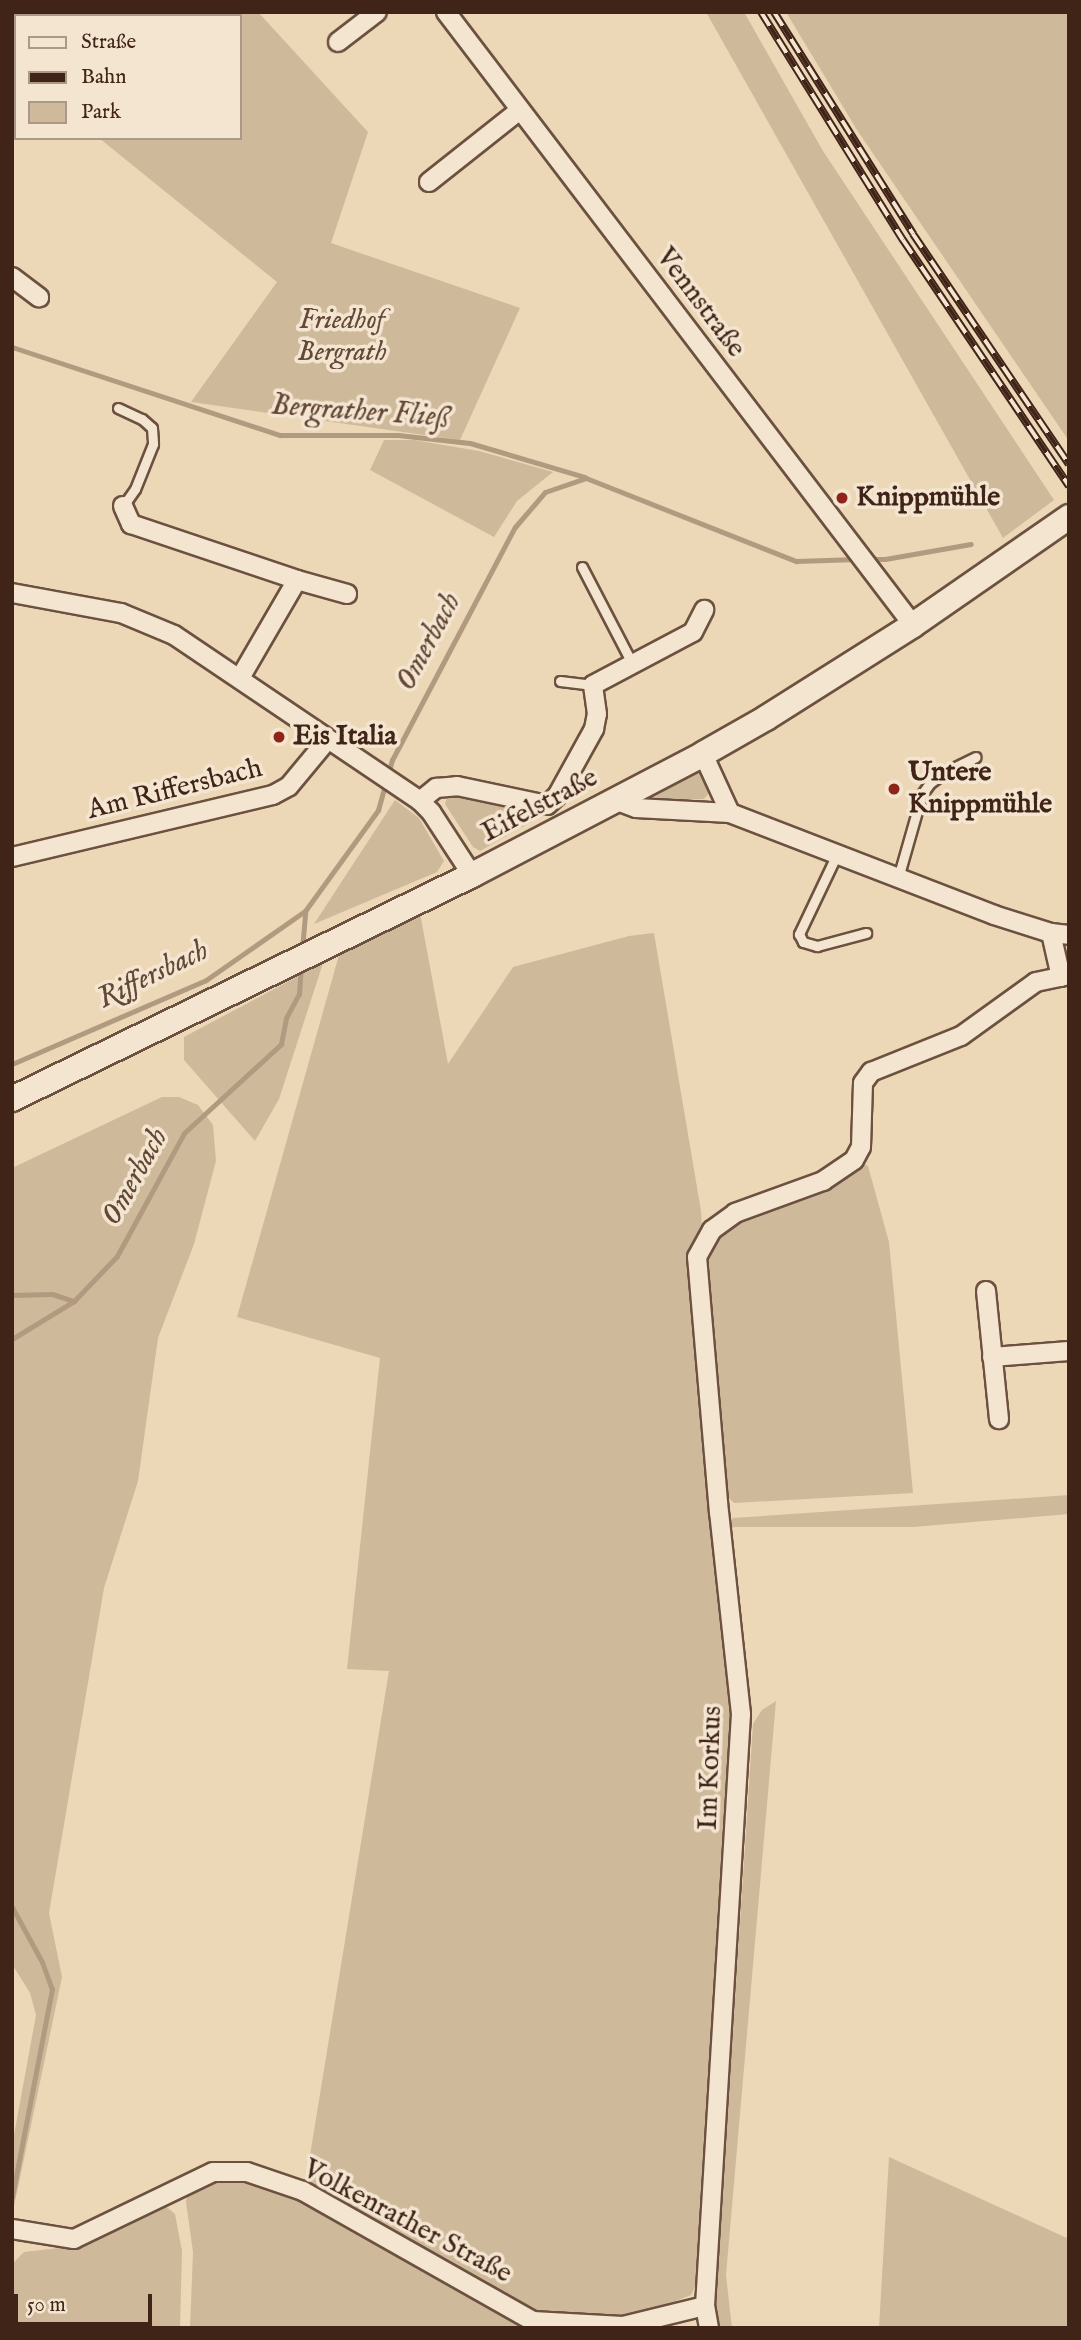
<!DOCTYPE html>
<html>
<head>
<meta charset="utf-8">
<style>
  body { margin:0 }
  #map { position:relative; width:1081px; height:2340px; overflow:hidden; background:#ecd7b6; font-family:"IM FELL English",serif }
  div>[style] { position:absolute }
  .green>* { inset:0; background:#cfb99b }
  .stream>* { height:5px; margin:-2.5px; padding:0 2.5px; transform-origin:2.5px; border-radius:2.5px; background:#b29a80 }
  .roads { filter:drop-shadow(2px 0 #6c5140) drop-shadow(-2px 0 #6c5140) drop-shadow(0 2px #6c5140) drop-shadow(0 -2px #6c5140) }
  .service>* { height:9px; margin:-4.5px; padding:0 4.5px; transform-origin:4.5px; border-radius:4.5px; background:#f3e5d0 }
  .minor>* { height:18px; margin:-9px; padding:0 9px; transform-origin:9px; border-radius:9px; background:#f3e5d0 }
  .secondary>* { height:24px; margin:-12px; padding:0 12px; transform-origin:12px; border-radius:12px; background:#f3e5d0 }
  .rail>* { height:8px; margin-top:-4px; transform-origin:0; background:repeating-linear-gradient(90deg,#f3e5d0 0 16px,#412418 0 32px); box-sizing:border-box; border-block:2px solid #412418 }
  .dots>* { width:19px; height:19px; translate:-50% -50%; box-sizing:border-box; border:4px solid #f3e5d0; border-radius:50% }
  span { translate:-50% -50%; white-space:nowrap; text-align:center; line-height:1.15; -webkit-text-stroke:7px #f3e5d0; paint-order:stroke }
  .street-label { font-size:28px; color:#412418 }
  .park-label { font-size:28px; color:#644939; font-style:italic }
  .poi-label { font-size:28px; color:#412418; font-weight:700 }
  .left { translate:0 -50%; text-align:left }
  .water-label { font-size:30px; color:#634737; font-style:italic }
  .frame { position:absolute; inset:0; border:14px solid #412418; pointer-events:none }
  .legend { position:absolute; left:14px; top:14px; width:228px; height:126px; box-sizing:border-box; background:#f3e5d0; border:2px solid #ac9886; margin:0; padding:9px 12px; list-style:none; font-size:21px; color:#412418 }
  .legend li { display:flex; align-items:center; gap:14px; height:35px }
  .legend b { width:35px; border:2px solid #ac9886 }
  .scale { position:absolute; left:14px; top:2294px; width:138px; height:32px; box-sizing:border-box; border:4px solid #412418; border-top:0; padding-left:9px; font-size:21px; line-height:24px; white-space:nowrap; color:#412418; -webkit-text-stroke:5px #f3e5d0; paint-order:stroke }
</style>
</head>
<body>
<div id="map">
  <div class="green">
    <div style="clip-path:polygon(118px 12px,258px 12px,368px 132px,331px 243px,520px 308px,460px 440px,191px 402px,277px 282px,99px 138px,240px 138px,240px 16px,115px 16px)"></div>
    <div style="clip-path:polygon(706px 12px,744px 12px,823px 151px,1054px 500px,1003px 538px)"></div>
    <div style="clip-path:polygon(786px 12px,1069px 12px,1069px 441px,857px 130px)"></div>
    <div style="clip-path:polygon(384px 440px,414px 440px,479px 451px,553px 472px,517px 501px,494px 537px,370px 470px)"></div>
    <div style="clip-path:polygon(699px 770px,709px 793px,704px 799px,647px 801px)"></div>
    <div style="clip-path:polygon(448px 795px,544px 811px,548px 813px,480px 851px,473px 847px,445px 804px)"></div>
    <div style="clip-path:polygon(395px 800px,419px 818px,444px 861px,437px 872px,314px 924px)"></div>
    <div style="clip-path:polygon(420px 913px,448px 1064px,513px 967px,629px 936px,654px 933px,701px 1211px,702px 1228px,692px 1255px,734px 1722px,701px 2274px,691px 2295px,623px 2322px,528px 2312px,305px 2186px,389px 1671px,347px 1669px,380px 1358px,237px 1317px,339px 955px)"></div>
    <div style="clip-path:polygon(323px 963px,279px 1099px,255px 1141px,184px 1060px,184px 1037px)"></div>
    <div style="clip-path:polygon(162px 1097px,179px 1097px,198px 1105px,213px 1125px,216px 1161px,194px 1244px,158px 1338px,138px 1481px,104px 1588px,49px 1913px,62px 1977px,12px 2216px,12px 2146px,36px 2015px,30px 1993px,12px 1964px,12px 1168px)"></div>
    <div style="clip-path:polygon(862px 1163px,868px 1166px,889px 1242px,913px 1493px,734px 1503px,720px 1489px,704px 1271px,711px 1244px,726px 1224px)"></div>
    <div style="clip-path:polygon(1069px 1495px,1069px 1514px,913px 1527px,734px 1527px,727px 1533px,727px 1524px,733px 1518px)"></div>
    <div style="clip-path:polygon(776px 1701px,726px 2275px,732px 2328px,717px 2328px,715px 2304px,753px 1724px,762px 1710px)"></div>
    <div style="clip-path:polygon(889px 2157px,1069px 2239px,1069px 2328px,879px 2328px)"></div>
    <div style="clip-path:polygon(215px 2178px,247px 2178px,299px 2199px,537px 2328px,190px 2328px,193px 2252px,186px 2202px,188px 2192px)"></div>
    <div style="clip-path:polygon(163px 2204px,175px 2214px,182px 2251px,180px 2328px,12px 2328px,12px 2264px,24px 2252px,77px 2246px)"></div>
  </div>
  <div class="stream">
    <div style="left:12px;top:347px;width:282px;rotate:18.2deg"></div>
    <div style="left:280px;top:435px;width:118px"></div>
    <div style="left:398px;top:435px;width:72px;rotate:6.3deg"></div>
    <div style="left:470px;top:443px;width:120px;rotate:16.5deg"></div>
    <div style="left:867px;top:559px;width:18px"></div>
    <div style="left:885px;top:559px;width:87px;rotate:-9.9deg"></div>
    <div style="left:302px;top:949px;width:38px;rotate:-85deg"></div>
    <div style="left:305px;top:911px;width:125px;rotate:-54.1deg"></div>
    <div style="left:378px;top:810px;width:52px;rotate:-74.4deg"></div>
    <div style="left:392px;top:760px;width:263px;rotate:-62.2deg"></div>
    <div style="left:515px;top:527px;width:46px;rotate:-49.4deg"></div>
    <div style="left:545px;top:492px;width:43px;rotate:-18.9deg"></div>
    <div style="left:586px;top:478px;width:226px;rotate:21.6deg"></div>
    <div style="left:796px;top:561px;width:61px;rotate:-1.9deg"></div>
    <div style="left:12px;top:1064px;width:211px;rotate:-23.4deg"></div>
    <div style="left:206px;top:980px;width:121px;rotate:-34.9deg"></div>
    <div style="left:12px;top:1295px;width:40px;rotate:-1.4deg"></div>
    <div style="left:52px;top:1294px;width:23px;rotate:18deg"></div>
    <div style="left:12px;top:1339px;width:73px;rotate:-31.5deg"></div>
    <div style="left:74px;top:1301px;width:62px;rotate:-46.3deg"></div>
    <div style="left:117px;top:1256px;width:140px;rotate:-61.4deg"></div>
    <div style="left:184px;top:1133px;width:132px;rotate:-42.5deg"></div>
    <div style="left:281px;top:1044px;width:26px;rotate:-79deg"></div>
    <div style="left:286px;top:1018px;width:27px;rotate:-62deg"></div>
    <div style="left:299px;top:994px;width:28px;rotate:-86deg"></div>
    <div style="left:12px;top:1907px;width:63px;rotate:61.4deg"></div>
    <div style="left:42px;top:1962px;width:29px;rotate:70deg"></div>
    <div style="left:52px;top:1989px;width:212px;rotate:100.9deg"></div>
  </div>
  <div class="roads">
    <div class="service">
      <div style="left:118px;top:408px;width:26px;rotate:25deg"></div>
      <div style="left:142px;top:419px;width:13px;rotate:42deg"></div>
      <div style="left:152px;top:428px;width:16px;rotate:86deg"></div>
      <div style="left:153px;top:444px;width:48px;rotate:111.8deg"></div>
      <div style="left:135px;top:489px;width:21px;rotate:125deg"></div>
      <div style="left:582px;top:567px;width:108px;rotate:62.5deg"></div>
      <div style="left:560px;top:681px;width:33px;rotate:7deg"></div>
      <div style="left:837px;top:854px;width:89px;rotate:115.4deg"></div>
      <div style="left:799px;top:934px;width:9px;rotate:63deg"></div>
      <div style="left:803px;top:942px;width:15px;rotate:16deg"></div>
      <div style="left:817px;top:946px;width:51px;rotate:-14.9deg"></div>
      <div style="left:898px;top:878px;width:87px;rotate:-74.1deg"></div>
      <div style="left:922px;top:794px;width:14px;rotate:-54deg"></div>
      <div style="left:930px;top:783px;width:19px;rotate:-36deg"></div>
      <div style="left:945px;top:772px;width:34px;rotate:-26deg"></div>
    </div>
    <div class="minor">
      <div style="left:446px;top:12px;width:771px;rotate:52.7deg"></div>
      <div style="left:94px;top:16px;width:5px;rotate:-53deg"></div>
      <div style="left:338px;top:42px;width:49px;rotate:-37.6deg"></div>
      <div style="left:12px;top:118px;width:6px;rotate:-45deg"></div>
      <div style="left:429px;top:182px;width:116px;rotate:-38.4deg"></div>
      <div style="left:12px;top:277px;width:34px;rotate:37deg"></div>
      <div style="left:123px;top:506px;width:20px;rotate:66deg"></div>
      <div style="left:131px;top:524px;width:175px;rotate:18.6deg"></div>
      <div style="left:297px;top:580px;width:113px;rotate:120.2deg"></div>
      <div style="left:297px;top:580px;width:52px;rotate:15.6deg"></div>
      <div style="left:12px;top:593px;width:111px;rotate:10.4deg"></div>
      <div style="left:121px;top:613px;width:57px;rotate:22.5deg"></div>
      <div style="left:174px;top:635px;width:297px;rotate:34deg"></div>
      <div style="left:420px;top:801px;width:16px;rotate:45deg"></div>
      <div style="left:431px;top:812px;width:75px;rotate:56.9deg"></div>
      <div style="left:703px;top:754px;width:65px;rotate:65.4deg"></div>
      <div style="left:615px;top:800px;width:22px;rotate:21deg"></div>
      <div style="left:636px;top:808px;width:94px;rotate:3deg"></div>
      <div style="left:730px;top:813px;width:283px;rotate:21.1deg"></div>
      <div style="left:994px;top:915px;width:60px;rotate:17.5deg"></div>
      <div style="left:1051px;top:933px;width:18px;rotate:6deg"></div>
      <div style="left:420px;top:801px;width:21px;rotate:-39deg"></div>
      <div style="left:436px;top:788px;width:21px;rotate:-5deg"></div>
      <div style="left:457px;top:786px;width:92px;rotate:11.9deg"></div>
      <div style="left:547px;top:805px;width:13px;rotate:-42deg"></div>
      <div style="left:557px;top:796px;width:77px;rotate:-61.1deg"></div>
      <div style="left:594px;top:729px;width:15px;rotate:-79deg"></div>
      <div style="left:597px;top:714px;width:29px;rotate:-98deg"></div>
      <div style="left:593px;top:685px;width:113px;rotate:-27.9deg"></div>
      <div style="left:693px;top:632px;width:25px;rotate:-63deg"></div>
      <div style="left:12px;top:857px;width:268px;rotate:-13.4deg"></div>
      <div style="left:273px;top:795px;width:18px;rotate:-29deg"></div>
      <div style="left:289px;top:786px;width:61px;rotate:-50.3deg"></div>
      <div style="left:1051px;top:933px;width:45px;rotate:77.2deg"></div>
      <div style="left:986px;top:1291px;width:129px;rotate:84.2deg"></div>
      <div style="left:992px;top:1357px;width:77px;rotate:-4.5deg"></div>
      <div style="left:12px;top:2229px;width:63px;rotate:9.2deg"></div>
      <div style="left:74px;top:2239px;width:154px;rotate:-25.7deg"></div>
      <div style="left:213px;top:2172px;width:34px"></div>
      <div style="left:247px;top:2172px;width:59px;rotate:18.7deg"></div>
      <div style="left:303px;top:2191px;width:264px;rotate:29.5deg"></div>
      <div style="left:533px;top:2321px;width:90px;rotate:3.2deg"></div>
      <div style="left:623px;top:2326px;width:84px;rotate:-13.7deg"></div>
      <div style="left:709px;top:2328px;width:22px;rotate:-100deg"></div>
      <div style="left:705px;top:2306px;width:593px;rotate:-86.52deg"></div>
      <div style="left:741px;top:1714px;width:202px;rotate:-96.2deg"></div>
      <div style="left:719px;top:1513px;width:257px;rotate:-94.9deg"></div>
      <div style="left:697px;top:1257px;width:31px;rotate:-61deg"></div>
      <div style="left:712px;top:1230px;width:29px;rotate:-36deg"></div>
      <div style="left:735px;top:1213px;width:94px;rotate:-20deg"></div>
      <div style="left:823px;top:1181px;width:37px;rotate:-34deg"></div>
      <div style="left:854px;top:1160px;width:15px;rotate:-62deg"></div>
      <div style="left:861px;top:1147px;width:64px;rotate:-88.2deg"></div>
      <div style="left:863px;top:1083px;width:14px;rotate:-54deg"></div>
      <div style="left:871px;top:1072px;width:97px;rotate:-21.8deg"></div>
      <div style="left:961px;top:1036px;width:92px;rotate:-35.8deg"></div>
      <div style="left:1036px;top:982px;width:34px;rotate:-12deg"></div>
    </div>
    <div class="secondary">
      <div style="left:12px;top:1099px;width:512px;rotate:-25.96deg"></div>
      <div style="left:472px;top:875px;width:261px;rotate:-27.6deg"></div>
      <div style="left:703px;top:754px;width:73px;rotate:-29.7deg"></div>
      <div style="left:766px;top:718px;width:174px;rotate:-32.3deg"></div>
      <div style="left:913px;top:625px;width:190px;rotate:-34.7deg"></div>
    </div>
  </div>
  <div class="rail">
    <div style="left:761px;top:12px;width:269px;rotate:58.1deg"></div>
    <div style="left:903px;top:240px;width:297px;rotate:56deg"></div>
    <div style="left:774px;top:12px;width:262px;rotate:57.9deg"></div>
    <div style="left:913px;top:234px;width:278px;rotate:55.9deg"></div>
  </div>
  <div class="dots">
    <div style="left:842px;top:498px;background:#8f2418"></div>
    <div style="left:279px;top:737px;background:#8f2418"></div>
    <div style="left:894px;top:789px;background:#8f2418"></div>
  </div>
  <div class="street-label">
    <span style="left:700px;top:303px;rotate:53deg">Vennstraße</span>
    <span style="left:175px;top:790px;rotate:-14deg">Am Riffersbach</span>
    <span style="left:540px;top:806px;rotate:-28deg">Eifelstraße</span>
    <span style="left:711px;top:1768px;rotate:-88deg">Im Korkus</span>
    <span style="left:407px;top:2222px;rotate:28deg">Volkenrather Straße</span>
  </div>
  <div class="park-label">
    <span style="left:342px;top:337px">Friedhof<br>Bergrath</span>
  </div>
  <div class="poi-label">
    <span class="left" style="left:856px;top:498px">Knippmühle</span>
    <span class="left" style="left:293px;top:737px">Eis Italia</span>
    <span class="left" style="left:908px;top:789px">Untere<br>Knippmühle</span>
  </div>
  <div class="water-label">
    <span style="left:360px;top:412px;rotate:4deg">Bergrather Fließ</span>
    <span style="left:429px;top:642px;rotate:-62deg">Omerbach</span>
    <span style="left:153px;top:975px;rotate:-26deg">Riffersbach</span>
    <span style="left:135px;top:1177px;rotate:-61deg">Omerbach</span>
  </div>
  <div class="frame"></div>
  <ul class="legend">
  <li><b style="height:9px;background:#f3e5d0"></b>Straße</li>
  <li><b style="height:9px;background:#412418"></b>Bahn</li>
  <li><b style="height:19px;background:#cfb99b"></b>Park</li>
  </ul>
  <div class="scale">50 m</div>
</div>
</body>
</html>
